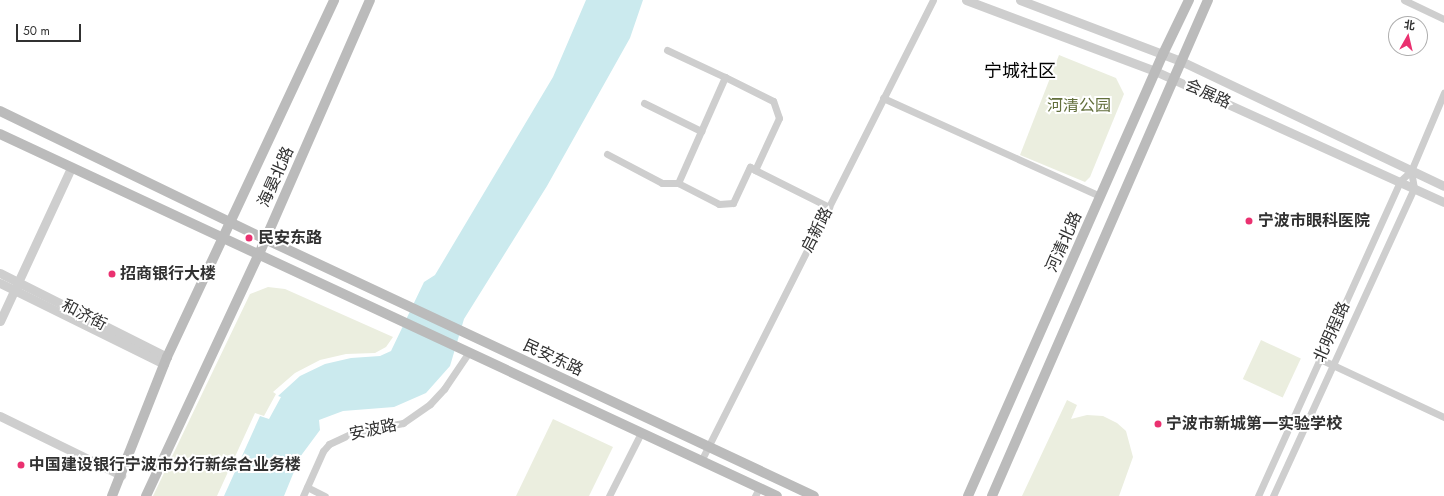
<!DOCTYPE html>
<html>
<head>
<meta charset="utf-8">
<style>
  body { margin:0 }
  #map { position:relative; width:1444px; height:496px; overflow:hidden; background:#fff; font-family:Jost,"Noto Sans SC",sans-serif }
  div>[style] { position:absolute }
  .green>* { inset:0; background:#ebeedf; transform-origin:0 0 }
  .water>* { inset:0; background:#cbeaee }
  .minor>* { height:7px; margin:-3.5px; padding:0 3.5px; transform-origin:3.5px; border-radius:3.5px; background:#cecece }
  .tertiary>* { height:9px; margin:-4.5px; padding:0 4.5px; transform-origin:4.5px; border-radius:4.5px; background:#cecece }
  .secondary>* { height:10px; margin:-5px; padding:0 5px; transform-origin:5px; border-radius:5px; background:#bbb }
  .dots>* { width:11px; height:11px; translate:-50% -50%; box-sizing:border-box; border:2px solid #fff; border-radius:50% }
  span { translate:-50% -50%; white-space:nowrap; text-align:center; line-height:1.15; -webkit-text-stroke:4px #fff; paint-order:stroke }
  .street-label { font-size:16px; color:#313131 }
  .park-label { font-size:16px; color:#626f3c }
  .poi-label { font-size:16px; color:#313131; font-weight:700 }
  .left { translate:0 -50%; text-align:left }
  .quarter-label { font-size:18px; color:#000 }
  .north { position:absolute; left:1388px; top:16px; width:40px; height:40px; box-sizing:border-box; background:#fff; border:1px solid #adadad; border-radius:50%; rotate:8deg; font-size:11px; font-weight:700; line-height:16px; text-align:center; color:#313131 }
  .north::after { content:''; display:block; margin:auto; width:14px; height:18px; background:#ea3170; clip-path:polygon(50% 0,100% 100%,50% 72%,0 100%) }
  .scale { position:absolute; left:16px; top:24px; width:65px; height:18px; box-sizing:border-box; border:2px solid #313131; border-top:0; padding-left:5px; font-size:12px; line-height:14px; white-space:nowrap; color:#313131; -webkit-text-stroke:3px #fff; paint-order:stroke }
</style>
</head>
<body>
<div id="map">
  <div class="green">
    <div style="clip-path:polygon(1059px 55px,1116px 78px,1124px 94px,1090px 177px,1085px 182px,1020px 155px)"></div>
    <div style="clip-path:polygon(268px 287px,285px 289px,393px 337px,386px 347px,375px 353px,346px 354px,320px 360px,295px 373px,273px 392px,276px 394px,264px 416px,255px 413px,217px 496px,153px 496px,250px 294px)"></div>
    <div style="left:1261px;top:340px;width:44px;height:43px;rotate:25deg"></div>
    <div style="clip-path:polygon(1067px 400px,1077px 405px,1071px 419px,1087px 415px,1103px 416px,1117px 423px,1126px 431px,1133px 457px,1119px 496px,1022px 496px)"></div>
    <div style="clip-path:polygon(553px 419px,613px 447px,589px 496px,516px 496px)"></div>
  </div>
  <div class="water">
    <div style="clip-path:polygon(586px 0,643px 0,630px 38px,547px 186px,464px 319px,450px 366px,426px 393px,394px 407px,343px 411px,319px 420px,320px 430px,300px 457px,284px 496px,224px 496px,260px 416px,269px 419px,281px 397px,278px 396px,300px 376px,325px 364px,351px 358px,380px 356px,391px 351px,424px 282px,435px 275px,553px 77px)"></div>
  </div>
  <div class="minor">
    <div style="left:1404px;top:0;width:44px;rotate:25.4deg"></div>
    <div style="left:667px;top:50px;width:64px;rotate:25deg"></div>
    <div style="left:883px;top:98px;width:238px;rotate:24.3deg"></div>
    <div style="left:644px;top:103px;width:64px;rotate:26.2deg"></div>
    <div style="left:607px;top:154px;width:62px;rotate:27.8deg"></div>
    <div style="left:662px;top:183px;width:16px"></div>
    <div style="left:755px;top:170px;width:57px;rotate:-65.2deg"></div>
    <div style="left:779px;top:118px;width:18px;rotate:-109deg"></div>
    <div style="left:773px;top:101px;width:54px;rotate:-153.4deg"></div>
    <div style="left:725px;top:77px;width:116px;rotate:113.9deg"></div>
    <div style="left:678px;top:183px;width:46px;rotate:27.1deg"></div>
    <div style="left:719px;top:204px;width:14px;rotate:-4deg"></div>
    <div style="left:733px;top:203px;width:40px;rotate:-65deg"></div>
    <div style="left:750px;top:167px;width:6px;rotate:31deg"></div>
    <div style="left:755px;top:170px;width:83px;rotate:26.6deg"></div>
    <div style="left:1320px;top:359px;width:137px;rotate:25.1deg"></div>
    <div style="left:701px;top:461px;width:516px;rotate:-63.29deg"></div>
    <div style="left:307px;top:487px;width:20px;rotate:27deg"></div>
    <div style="left:303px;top:496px;width:49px;rotate:-66deg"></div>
    <div style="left:323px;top:451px;width:9px;rotate:-49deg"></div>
    <div style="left:329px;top:444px;width:29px;rotate:-25deg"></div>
    <div style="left:355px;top:432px;width:49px;rotate:-10.6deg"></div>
    <div style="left:403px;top:423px;width:33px;rotate:-35deg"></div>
    <div style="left:430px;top:404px;width:21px;rotate:-47deg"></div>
    <div style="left:444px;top:389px;width:45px;rotate:-56deg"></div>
    <div style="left:609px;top:496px;width:71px;rotate:-63.1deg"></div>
    <div style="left:755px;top:496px;width:9px;rotate:-63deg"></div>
    <div style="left:1258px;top:496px;width:346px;rotate:-65.7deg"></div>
    <div style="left:1400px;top:181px;width:15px;rotate:-42deg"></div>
    <div style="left:1411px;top:171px;width:85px;rotate:-67.1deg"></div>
    <div style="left:1273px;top:496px;width:339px;rotate:-65.4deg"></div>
    <div style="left:1414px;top:188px;width:17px;rotate:-100deg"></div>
  </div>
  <div class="tertiary">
    <div style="left:966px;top:0;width:202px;rotate:20.6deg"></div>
    <div style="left:1155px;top:71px;width:317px;rotate:24.4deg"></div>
    <div style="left:1020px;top:0;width:172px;rotate:20.8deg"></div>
    <div style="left:1181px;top:61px;width:291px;rotate:25.4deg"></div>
    <div style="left:0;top:273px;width:187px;rotate:26.7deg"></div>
    <div style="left:0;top:283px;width:183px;rotate:26.3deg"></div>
    <div style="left:0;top:321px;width:169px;rotate:-65.1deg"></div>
    <div style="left:0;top:416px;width:135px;rotate:26deg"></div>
  </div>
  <div class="secondary">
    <div style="left:0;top:111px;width:294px;rotate:25.8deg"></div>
    <div style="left:265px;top:239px;width:606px;rotate:25.09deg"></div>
    <div style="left:0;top:134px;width:857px;rotate:24.98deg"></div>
    <div style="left:112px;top:496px;width:149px;rotate:-68.4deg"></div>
    <div style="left:167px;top:357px;width:394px;rotate:-64.9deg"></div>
    <div style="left:146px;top:496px;width:267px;rotate:-65deg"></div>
    <div style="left:259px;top:254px;width:277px;rotate:-66.4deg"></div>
    <div style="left:968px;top:496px;width:483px;rotate:-66.2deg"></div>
    <div style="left:1163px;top:54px;width:60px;rotate:-64.3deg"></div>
    <div style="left:992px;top:496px;width:541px;rotate:-66.47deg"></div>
  </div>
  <div class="dots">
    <div style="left:1249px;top:221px;background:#ea3170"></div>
    <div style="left:249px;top:238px;background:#ea3170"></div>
    <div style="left:112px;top:274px;background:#ea3170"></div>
    <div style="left:1158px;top:424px;background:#ea3170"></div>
    <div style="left:21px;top:465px;background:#ea3170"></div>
  </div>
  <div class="street-label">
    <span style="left:1208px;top:94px;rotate:24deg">会展路</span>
    <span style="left:276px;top:177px;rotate:-66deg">海晏北路</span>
    <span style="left:817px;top:230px;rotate:-63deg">启新路</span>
    <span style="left:1064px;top:242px;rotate:-66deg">河清北路</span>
    <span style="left:84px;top:315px;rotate:27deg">和济街</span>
    <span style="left:1332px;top:332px;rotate:-66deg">北明程路</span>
    <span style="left:553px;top:358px;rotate:25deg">民安东路</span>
    <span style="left:373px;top:430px;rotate:-12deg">安波路</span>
  </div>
  <div class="park-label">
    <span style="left:1079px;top:106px">河清公园</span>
  </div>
  <div class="poi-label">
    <span class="left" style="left:1258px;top:221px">宁波市眼科医院</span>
    <span class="left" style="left:258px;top:238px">民安东路</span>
    <span class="left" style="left:120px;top:274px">招商银行大楼</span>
    <span class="left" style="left:1166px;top:424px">宁波市新城第一实验学校</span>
    <span class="left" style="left:29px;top:465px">中国建设银行宁波市分行新综合业务楼</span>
  </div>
  <div class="quarter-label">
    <span style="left:1020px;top:71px">宁城社区</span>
  </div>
  <div class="north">北</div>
  <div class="scale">50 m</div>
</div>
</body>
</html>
